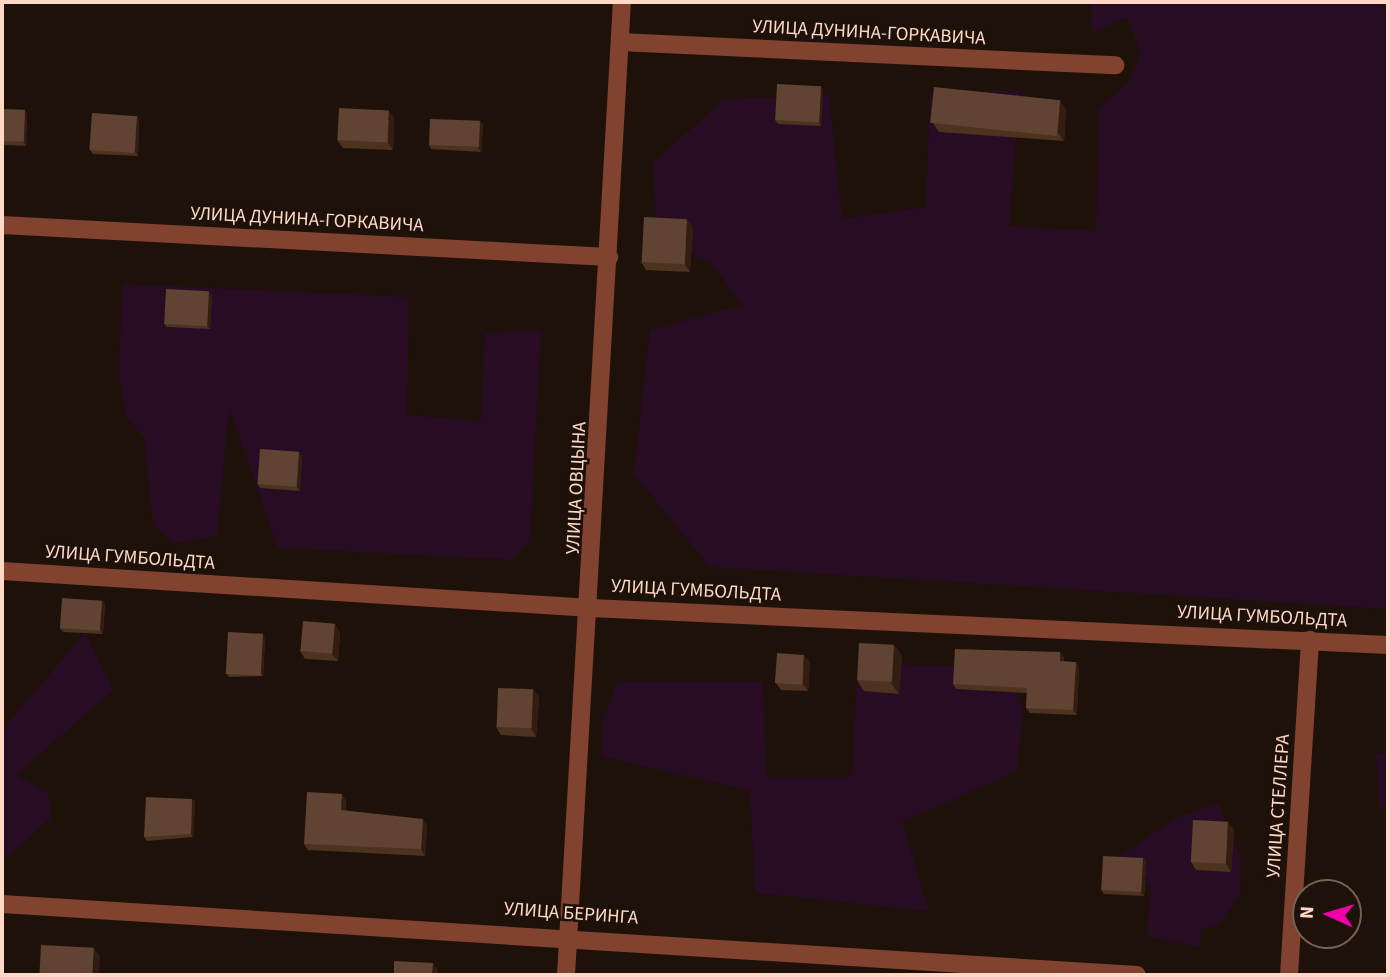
<!DOCTYPE html>
<html>
<head>
<meta charset="utf-8">
<style>
  body { margin:0 }
  #map { position:relative; width:1390px; height:977px; overflow:hidden; background:#1d110a; font-family:"Source Sans 3",sans-serif }
  div>[style] { position:absolute }
  .green>* { inset:0; background:#280c23 }
  .minor>* { height:18px; margin:-9px; padding:0 9px; transform-origin:9px; border-radius:9px; background:#814330 }
  .wall>* { inset:0; background:#4d3220 }
  .shaded-wall>* { inset:0; background:#321d10 }
  .building>* { inset:0; background:#604332; transform-origin:0 0 }
  span { translate:-50% -50%; white-space:nowrap; text-align:center; line-height:1.15; -webkit-text-stroke:5px #1d110a; paint-order:stroke }
  .street-label { font-size:19px; color:#ffd8c6 }
  .frame { position:absolute; inset:0; border:4px solid #ffd8c6; pointer-events:none }
  .north { position:absolute; left:1292px; top:879px; width:70px; height:70px; box-sizing:border-box; background:#1d110a; border:2px solid #776155; border-radius:50%; rotate:274deg; font-size:19px; font-weight:700; line-height:28px; text-align:center; color:#ffd8c6 }
  .north::after { content:''; display:block; margin:auto; width:24px; height:32px; background:#f100aa; clip-path:polygon(50% 0,100% 100%,50% 72%,0 100%) }
</style>
</head>
<body>
<div id="map">
  <div class="green">
    <div style="clip-path:polygon(1091px 2px,1388px 2px,1388px 609px,710px 567px,634px 474px,650px 330px,742px 305px,711px 263px,656px 240px,654px 162px,724px 99px,829px 96px,842px 219px,926px 207px,930px 93px,1020px 90px,1009px 226px,1096px 231px,1099px 109px,1129px 82px,1141px 53px,1127px 17px,1092px 33px)"></div>
    <div style="clip-path:polygon(122px 284px,409px 297px,407px 415px,481px 421px,485px 333px,541px 330px,530px 539px,513px 560px,278px 548px,229px 407px,217px 536px,174px 543px,153px 525px,144px 438px,127px 418px,119px 377px)"></div>
    <div style="clip-path:polygon(85px 633px,113px 690px,16px 775px,48px 793px,51px 818px,2px 861px,2px 730px)"></div>
    <div style="clip-path:polygon(858px 663px,1006px 668px,1023px 709px,1017px 771px,902px 822px,929px 911px,755px 893px,750px 791px,602px 756px,603px 720px,618px 682px,763px 682px,766px 777px,852px 777px)"></div>
    <div style="clip-path:polygon(1388px 752px,1388px 809px,1379px 808px,1376px 755px)"></div>
    <div style="clip-path:polygon(1218px 803px,1241px 857px,1240px 893px,1222px 922px,1201px 930px,1199px 947px,1147px 936px,1150px 884px,1107px 877px,1117px 858px,1176px 818px)"></div>
  </div>
  <div class="minor">
    <div style="left:620px;top:42px;width:496px;rotate:2.7deg"></div>
    <div style="left:2px;top:225px;width:608px;rotate:3.02deg"></div>
    <div style="left:2px;top:571px;width:590px;rotate:3.59deg"></div>
    <div style="left:591px;top:608px;width:798px;rotate:2.66deg"></div>
    <div style="left:2px;top:904px;width:1137px;rotate:3.58deg"></div>
    <div style="left:566px;top:975px;width:975px;rotate:-86.71deg"></div>
    <div style="left:1289px;top:975px;width:336px;rotate:-86.4deg"></div>
  </div>
  <div class="wall">
    <div style="clip-path:polygon(823px 90px,821px 126px,778px 124px,775px 120px)"></div>
    <div style="clip-path:polygon(2px 109px,27px 114px,26px 146px,2px 145px)"></div>
    <div style="clip-path:polygon(1066px 109px,1064px 141px,939px 132px,933px 123px)"></div>
    <div style="clip-path:polygon(137px 116px,139px 119px,138px 156px,93px 154px,90px 150px)"></div>
    <div style="clip-path:polygon(394px 118px,393px 150px,343px 148px,337px 140px)"></div>
    <div style="clip-path:polygon(480px 121px,483px 125px,481px 152px,431px 149px,429px 145px)"></div>
    <div style="clip-path:polygon(693px 227px,690px 272px,646px 270px,641px 262px)"></div>
    <div style="clip-path:polygon(212px 295px,210px 329px,167px 327px,164px 324px)"></div>
    <div style="clip-path:polygon(299px 452px,302px 456px,300px 491px,260px 488px,258px 484px)"></div>
    <div style="clip-path:polygon(102px 601px,105px 604px,103px 634px,63px 632px,60px 628px)"></div>
    <div style="clip-path:polygon(340px 632px,338px 661px,305px 659px,300px 651px)"></div>
    <div style="clip-path:polygon(265px 638px,263px 676px,229px 677px,226px 674px)"></div>
    <div style="clip-path:polygon(894px 645px,902px 656px,899px 694px,864px 691px,857px 680px)"></div>
    <div style="clip-path:polygon(1060px 652px,1064px 658px,1064px 662px,1076px 662px,1079px 668px,1077px 715px,1030px 713px,1026px 708px,1027px 693px,956px 689px,953px 684px)"></div>
    <div style="clip-path:polygon(810px 662px,808px 691px,781px 690px,776px 683px)"></div>
    <div style="clip-path:polygon(533px 689px,539px 697px,536px 737px,501px 735px,496px 727px)"></div>
    <div style="clip-path:polygon(192px 799px,195px 802px,193px 837px,147px 841px,144px 837px)"></div>
    <div style="clip-path:polygon(346px 800px,346px 811px,427px 825px,425px 856px,308px 850px,304px 844px)"></div>
    <div style="clip-path:polygon(1234px 830px,1231px 872px,1196px 870px,1191px 862px)"></div>
    <div style="clip-path:polygon(1143px 858px,1146px 862px,1144px 896px,1104px 894px,1101px 890px)"></div>
  </div>
  <div class="shaded-wall">
    <div style="clip-path:polygon(821px 86px,823px 90px,821px 126px,819px 122px)"></div>
    <div style="clip-path:polygon(1060px 100px,1066px 109px,1064px 141px,1058px 133px)"></div>
    <div style="clip-path:polygon(25px 110px,27px 114px,26px 146px,23px 142px)"></div>
    <div style="clip-path:polygon(389px 111px,394px 118px,393px 150px,388px 143px)"></div>
    <div style="clip-path:polygon(137px 116px,139px 119px,138px 156px,135px 152px)"></div>
    <div style="clip-path:polygon(480px 121px,483px 125px,481px 152px,478px 148px)"></div>
    <div style="clip-path:polygon(687px 219px,693px 227px,690px 272px,685px 265px)"></div>
    <div style="clip-path:polygon(209px 291px,212px 295px,210px 329px,207px 326px)"></div>
    <div style="clip-path:polygon(299px 452px,302px 456px,300px 491px,297px 487px)"></div>
    <div style="clip-path:polygon(102px 601px,105px 604px,103px 634px,100px 630px)"></div>
    <div style="clip-path:polygon(335px 624px,340px 632px,338px 661px,332px 654px)"></div>
    <div style="clip-path:polygon(263px 634px,265px 638px,263px 676px,260px 672px)"></div>
    <div style="clip-path:polygon(894px 645px,902px 656px,899px 694px,891px 683px)"></div>
    <div style="clip-path:polygon(1060px 652px,1064px 658px,1063px 667px,1060px 661px)"></div>
    <div style="clip-path:polygon(804px 655px,810px 662px,808px 691px,803px 684px)"></div>
    <div style="clip-path:polygon(1076px 662px,1079px 668px,1077px 715px,1073px 710px)"></div>
    <div style="clip-path:polygon(533px 689px,539px 697px,536px 737px,531px 729px)"></div>
    <div style="clip-path:polygon(342px 794px,346px 800px,345px 816px,341px 810px)"></div>
    <div style="clip-path:polygon(192px 799px,195px 802px,193px 837px,191px 834px)"></div>
    <div style="clip-path:polygon(423px 819px,427px 825px,425px 856px,421px 849px)"></div>
    <div style="clip-path:polygon(1228px 822px,1234px 830px,1231px 872px,1226px 864px)"></div>
    <div style="clip-path:polygon(1143px 858px,1146px 862px,1144px 896px,1141px 893px)"></div>
    <div style="clip-path:polygon(94px 948px,100px 956px,99px 975px,93px 975px)"></div>
    <div style="clip-path:polygon(433px 963px,438px 970px,438px 975px,432px 975px)"></div>
  </div>
  <div class="building">
    <div style="left:777px;top:84px;width:44px;height:36px;rotate:3deg"></div>
    <div style="left:934px;top:87px;width:127px;height:36px;rotate:6deg"></div>
    <div style="left:339px;top:108px;width:50px;height:32px;rotate:3deg"></div>
    <div style="left:2px;top:109px;width:23px;height:32px;rotate:2deg"></div>
    <div style="left:92px;top:113px;width:45px;height:37px;rotate:4deg"></div>
    <div style="left:430px;top:119px;width:50px;height:26px;rotate:2deg"></div>
    <div style="left:644px;top:217px;width:43px;height:45px;rotate:3deg"></div>
    <div style="left:166px;top:289px;width:43px;height:35px;rotate:3deg"></div>
    <div style="left:260px;top:449px;width:39px;height:35px;rotate:4deg"></div>
    <div style="left:62px;top:598px;width:40px;height:30px;rotate:4deg"></div>
    <div style="left:303px;top:621px;width:32px;height:30px;rotate:5deg"></div>
    <div style="left:228px;top:632px;width:35px;height:42px;rotate:3deg"></div>
    <div style="left:859px;top:643px;width:35px;height:37px;rotate:3deg"></div>
    <div style="clip-path:polygon(955px 649px,1060px 652px,1060px 661px,1076px 662px,1073px 710px,1026px 708px,1027px 688px,953px 684px)"></div>
    <div style="left:777px;top:653px;width:27px;height:30px;rotate:4deg"></div>
    <div style="left:498px;top:688px;width:35px;height:39px;rotate:2deg"></div>
    <div style="clip-path:polygon(307px 792px,342px 794px,341px 810px,423px 819px,421px 849px,304px 844px)"></div>
    <div style="clip-path:polygon(146px 797px,192px 799px,191px 834px,144px 837px)"></div>
    <div style="left:1193px;top:820px;width:35px;height:42px;rotate:3deg"></div>
    <div style="left:1103px;top:856px;width:40px;height:34px;rotate:3deg"></div>
    <div style="left:41px;top:945px;width:53px;height:29px;rotate:3deg"></div>
    <div style="clip-path:polygon(394px 961px,433px 963px,432px 975px,394px 975px)"></div>
  </div>
  <div class="street-label">
    <span style="left:869px;top:33px;rotate:3deg">УЛИЦА ДУНИНА-ГОРКАВИЧА</span>
    <span style="left:307px;top:220px;rotate:3deg">УЛИЦА ДУНИНА-ГОРКАВИЧА</span>
    <span style="left:577px;top:488px;rotate:-87deg">УЛИЦА ОВЦЫНА</span>
    <span style="left:130px;top:558px;rotate:4deg">УЛИЦА ГУМБОЛЬДТА</span>
    <span style="left:696px;top:591px;rotate:3deg">УЛИЦА ГУМБОЛЬДТА</span>
    <span style="left:1262px;top:617px;rotate:3deg">УЛИЦА ГУМБОЛЬДТА</span>
    <span style="left:1279px;top:806px;rotate:-86deg">УЛИЦА СТЕЛЛЕРА</span>
    <span style="left:571px;top:914px;rotate:4deg">УЛИЦА БЕРИНГА</span>
  </div>
  <div class="frame"></div>
  <div class="north">N</div>
</div>
</body>
</html>
